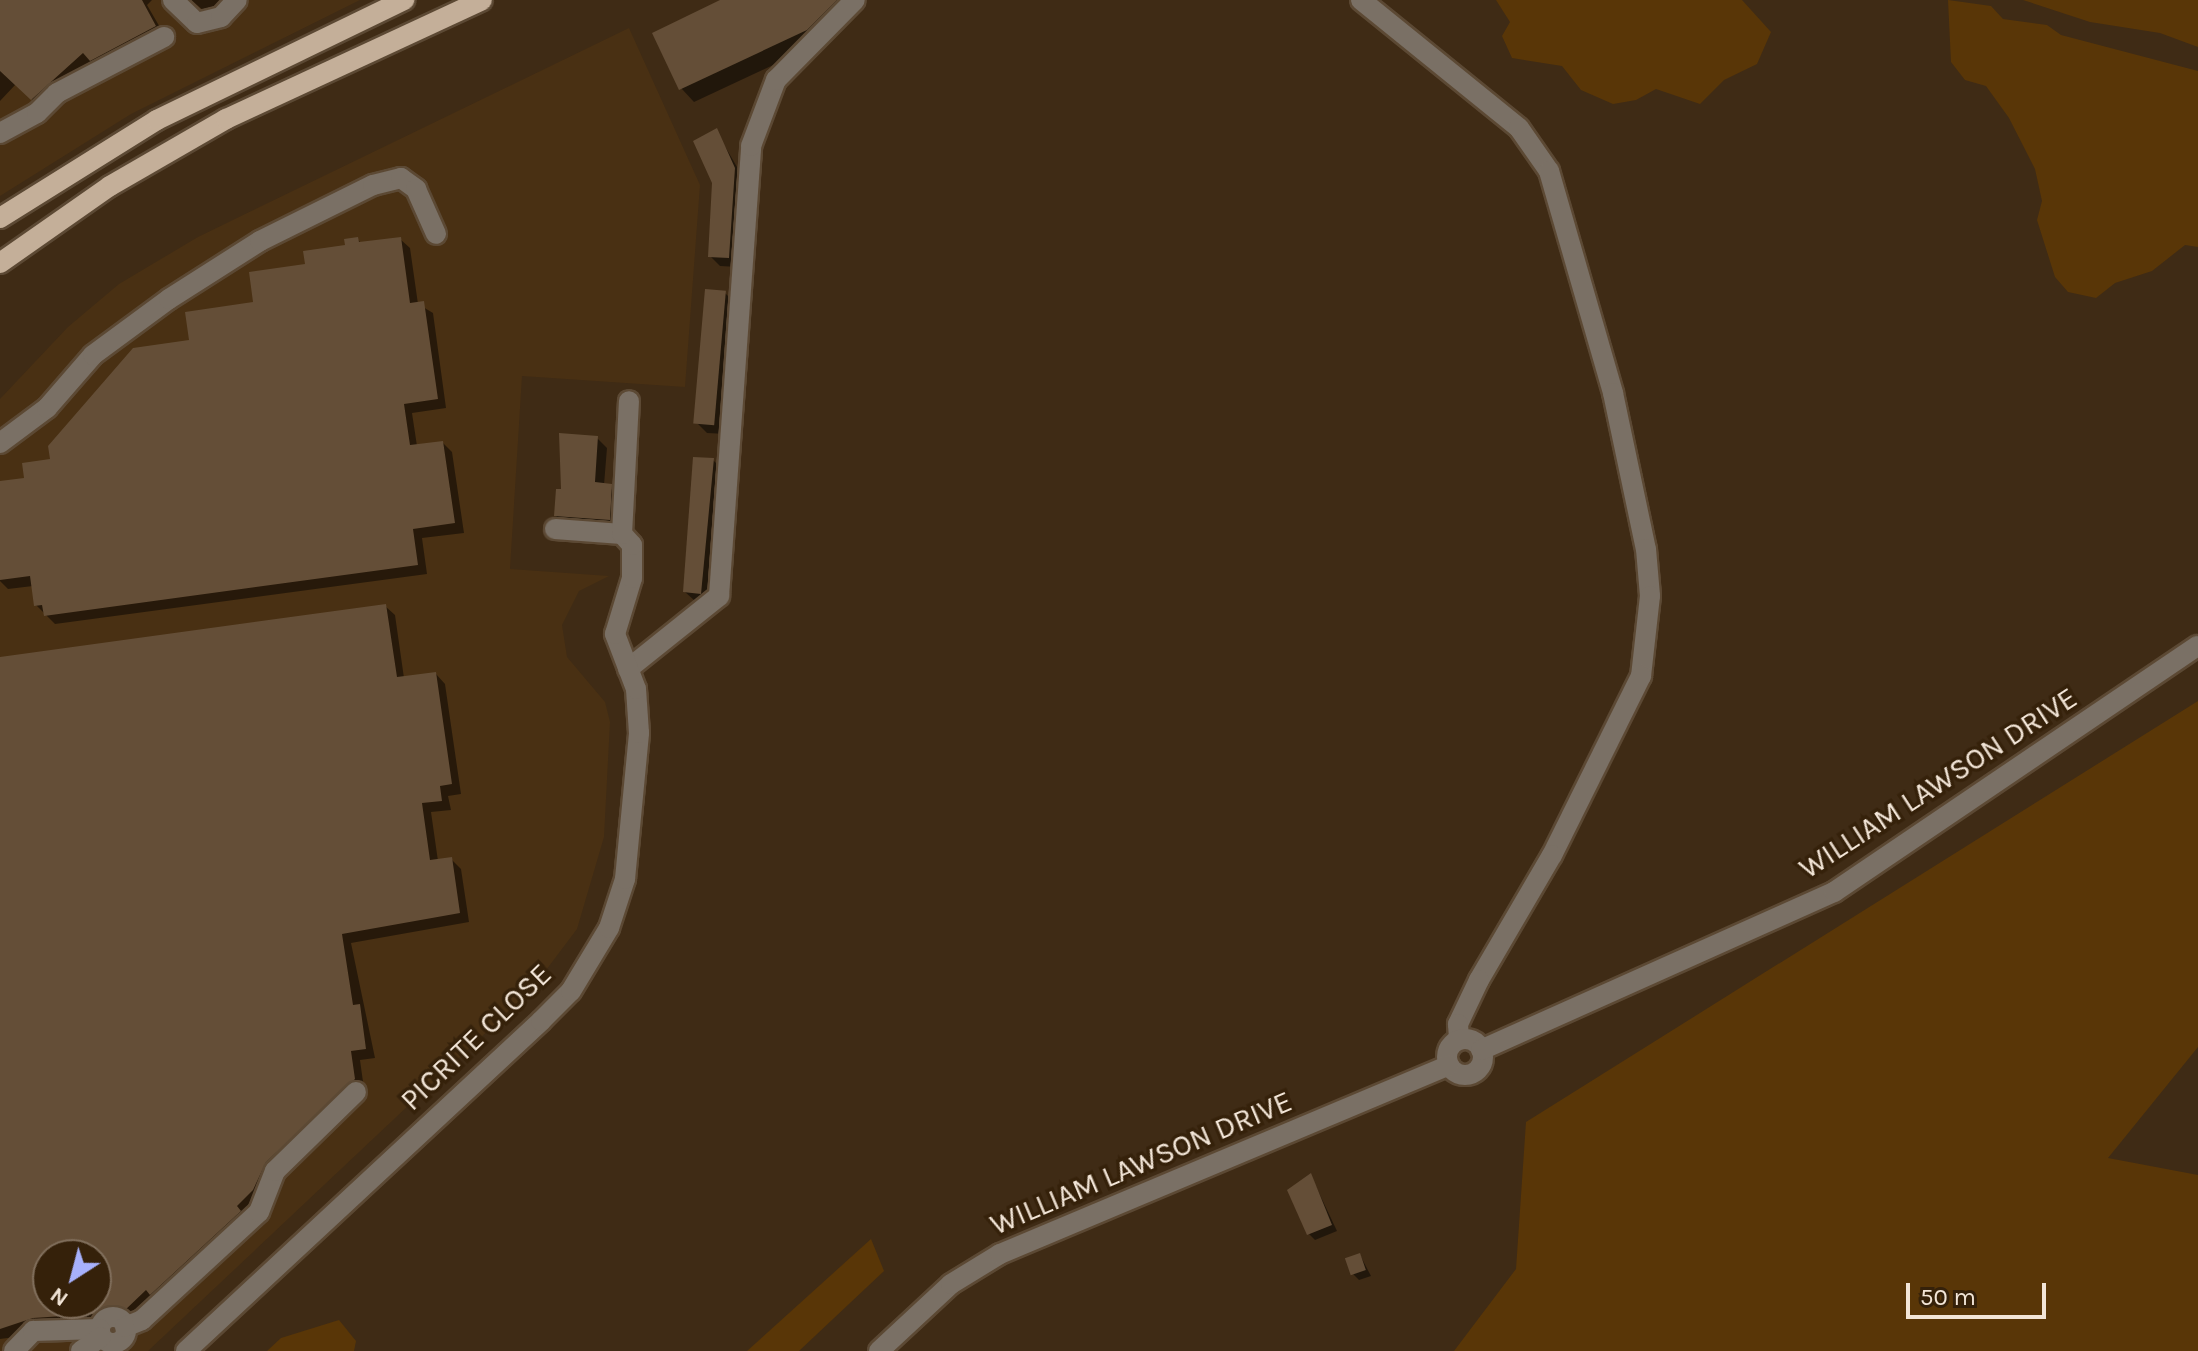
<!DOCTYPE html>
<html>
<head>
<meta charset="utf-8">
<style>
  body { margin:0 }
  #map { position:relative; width:2198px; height:1351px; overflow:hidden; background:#3f2b15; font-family:Karla,sans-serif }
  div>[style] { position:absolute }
  .built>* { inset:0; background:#493013 }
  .green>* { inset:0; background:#593607 }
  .shadow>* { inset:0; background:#0007 }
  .building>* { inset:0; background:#644e37; transform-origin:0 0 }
  .roads { filter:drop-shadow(2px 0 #5c4934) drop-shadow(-2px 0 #5c4934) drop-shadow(0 2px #5c4934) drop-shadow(0 -2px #5c4934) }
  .minor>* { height:20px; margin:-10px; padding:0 10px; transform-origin:10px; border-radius:10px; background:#7a7065 }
  .minor>.ring { margin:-10px; padding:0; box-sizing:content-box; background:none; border:20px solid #7a7065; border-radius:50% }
  .major>* { height:20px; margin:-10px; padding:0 10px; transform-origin:10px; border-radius:10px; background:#c4af99 }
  span { translate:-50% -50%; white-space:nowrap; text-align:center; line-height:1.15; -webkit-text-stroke:7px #35210a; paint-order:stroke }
  .street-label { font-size:30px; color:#f2e5d7 }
  .north { position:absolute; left:32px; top:1239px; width:80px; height:80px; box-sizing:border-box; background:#35210a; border:2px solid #816f5c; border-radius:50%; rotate:216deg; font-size:22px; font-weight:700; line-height:32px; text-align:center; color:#f2e5d7 }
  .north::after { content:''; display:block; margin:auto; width:28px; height:36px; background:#a7b1fc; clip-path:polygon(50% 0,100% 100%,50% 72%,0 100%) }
  .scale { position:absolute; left:1906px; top:1283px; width:140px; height:36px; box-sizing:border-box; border:4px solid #f2e5d7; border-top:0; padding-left:10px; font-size:24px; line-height:28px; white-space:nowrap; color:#f2e5d7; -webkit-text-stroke:6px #35210a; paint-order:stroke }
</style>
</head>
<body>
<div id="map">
  <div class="built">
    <div style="clip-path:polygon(0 0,360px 0,131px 114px,0 196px)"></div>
    <div style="clip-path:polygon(evenodd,629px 28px,700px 185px,685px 387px,522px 376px,510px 569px,609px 576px,579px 591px,562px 625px,567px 657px,605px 702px,610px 722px,604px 837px,577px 929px,531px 990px,148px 1351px,0 1351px,0 399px,68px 327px,119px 284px,198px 237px,629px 28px,48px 1255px,96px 1255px,96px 1303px,48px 1303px,48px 1255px)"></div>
  </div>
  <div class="green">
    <div style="clip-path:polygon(1496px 0,1742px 0,1771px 32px,1757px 64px,1724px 80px,1700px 104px,1656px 89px,1636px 100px,1613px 104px,1581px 90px,1562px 66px,1512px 58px,1502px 36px,1510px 22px)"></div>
    <div style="clip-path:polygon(1948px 0,1991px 6px,2003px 19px,2047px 25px,2061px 35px,2198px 71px,2198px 247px,2185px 245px,2152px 271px,2115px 283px,2096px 298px,2068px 292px,2055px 277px,2037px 220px,2042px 201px,2035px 169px,2009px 118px,1986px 86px,1965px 80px,1951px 62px)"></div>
    <div style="clip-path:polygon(2023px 0,2198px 0,2198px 47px,2160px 33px,2090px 22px)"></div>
    <div style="clip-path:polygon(2198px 701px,2198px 1047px,2108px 1158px,2198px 1175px,2198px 1351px,1454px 1351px,1516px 1269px,1526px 1122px)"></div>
    <div style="clip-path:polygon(871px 1239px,884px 1271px,799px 1351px,747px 1351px)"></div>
    <div style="clip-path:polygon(339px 1320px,356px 1341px,354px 1351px,267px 1351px,281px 1338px)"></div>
  </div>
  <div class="shadow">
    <div style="clip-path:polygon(0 0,152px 0,147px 5px,165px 36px,102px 69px,94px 61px,42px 109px,16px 84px,0 101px)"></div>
    <div style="clip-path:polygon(191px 0,225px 0,210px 16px)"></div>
    <div style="clip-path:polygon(725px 0,865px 0,820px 43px,694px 102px,681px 88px)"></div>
    <div style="clip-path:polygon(716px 131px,744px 179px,738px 267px,720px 266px,710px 256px)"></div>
    <div style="clip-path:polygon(357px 239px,362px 244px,400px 239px,410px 248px,418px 304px,433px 313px,446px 408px,412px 413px,417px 446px,443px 443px,452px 452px,464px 533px,422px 538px,427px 574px,55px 624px,36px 605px,33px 586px,8px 589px,0 581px,0 483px,26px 480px,191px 342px)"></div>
    <div style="clip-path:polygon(725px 293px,735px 303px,726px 434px,707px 433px,697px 423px)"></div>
    <div style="clip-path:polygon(597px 438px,607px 448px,604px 485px,621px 495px,619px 529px,566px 525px,556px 516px,563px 491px)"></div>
    <div style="clip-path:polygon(713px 460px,723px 470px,714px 600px,695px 601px,685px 592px)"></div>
    <div style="clip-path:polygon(evenodd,385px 606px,395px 615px,404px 678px,436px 674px,445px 684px,461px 794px,448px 796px,451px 810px,431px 812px,438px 861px,451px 859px,461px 869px,469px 922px,351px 943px,375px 1058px,360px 1060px,364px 1089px,275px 1171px,263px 1200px,133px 1321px,43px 1327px,30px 1335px,0 1339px,0 659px,385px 606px,48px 1255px,96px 1255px,96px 1303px,48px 1303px,48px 1255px)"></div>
    <div style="clip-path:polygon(1311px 1176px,1337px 1231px,1315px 1240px,1309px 1234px)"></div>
    <div style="clip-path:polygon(1360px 1255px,1371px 1276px,1359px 1280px,1353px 1274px)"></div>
  </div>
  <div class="building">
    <div style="clip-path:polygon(0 0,142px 0,156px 26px,90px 61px,83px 53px,31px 100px,0 71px)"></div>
    <div style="clip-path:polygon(720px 0,837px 0,807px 30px,679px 90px,652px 33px)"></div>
    <div style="clip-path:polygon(717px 128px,735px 168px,729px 258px,708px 257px,712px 183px,693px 141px)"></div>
    <div style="clip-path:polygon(358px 237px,359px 242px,401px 237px,410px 303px,424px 301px,438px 399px,404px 404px,410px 445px,443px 441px,455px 523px,413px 529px,418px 565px,44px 616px,42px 605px,34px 606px,30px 576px,0 580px,0 481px,24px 478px,22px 463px,50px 459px,48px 446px,133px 348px,189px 340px,185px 312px,253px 302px,249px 272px,305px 264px,303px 251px,345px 245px,344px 239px)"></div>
    <div style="left:705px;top:289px;width:21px;height:135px;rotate:5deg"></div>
    <div style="clip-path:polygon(559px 433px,598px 436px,595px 482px,612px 484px,610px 520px,554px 516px,556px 489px,561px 489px)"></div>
    <div style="clip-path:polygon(693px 457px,714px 458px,701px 594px,683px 592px)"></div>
    <div style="clip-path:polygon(evenodd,386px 604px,397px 677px,436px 672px,452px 784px,440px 786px,442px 801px,422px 803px,430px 860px,452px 857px,460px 913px,342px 934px,353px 1005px,360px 1004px,366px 1049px,351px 1051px,355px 1079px,266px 1162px,253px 1190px,237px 1206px,241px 1211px,150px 1295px,146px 1290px,123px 1312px,33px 1318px,0 1329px,0 657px,386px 604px,48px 1255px,96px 1255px,96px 1303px,48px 1303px,48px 1255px)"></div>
    <div style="clip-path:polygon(1311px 1173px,1332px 1225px,1307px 1235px,1287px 1190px)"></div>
    <div style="left:1360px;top:1253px;width:18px;height:16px;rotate:71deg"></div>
  </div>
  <div class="roads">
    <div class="minor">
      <div style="left:173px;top:0;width:33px;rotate:44deg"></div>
      <div style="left:197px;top:23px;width:25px;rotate:-14deg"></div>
      <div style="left:221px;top:17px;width:23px;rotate:-47deg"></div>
      <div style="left:1361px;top:0;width:203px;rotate:39deg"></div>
      <div style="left:1519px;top:128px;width:52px;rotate:55.1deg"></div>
      <div style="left:1549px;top:171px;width:231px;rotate:73.9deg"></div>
      <div style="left:1613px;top:393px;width:159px;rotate:78.1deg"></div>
      <div style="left:1646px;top:549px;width:47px;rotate:85.1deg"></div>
      <div style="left:1650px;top:596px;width:81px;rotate:96.4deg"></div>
      <div style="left:1641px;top:676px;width:200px;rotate:116.4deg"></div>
      <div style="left:1552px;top:855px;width:145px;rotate:120.3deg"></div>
      <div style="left:1479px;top:980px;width:49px;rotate:115.5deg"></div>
      <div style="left:1458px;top:1024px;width:16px;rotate:86deg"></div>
      <div style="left:0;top:133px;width:42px;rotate:-28.4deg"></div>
      <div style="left:37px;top:113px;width:28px;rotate:-45deg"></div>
      <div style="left:57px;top:93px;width:121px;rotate:-27.6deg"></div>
      <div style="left:0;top:443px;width:59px;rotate:-36.7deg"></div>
      <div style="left:47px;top:408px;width:70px;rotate:-49deg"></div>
      <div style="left:93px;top:355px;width:94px;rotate:-36.4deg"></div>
      <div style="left:169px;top:299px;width:108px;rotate:-32.5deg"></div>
      <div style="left:260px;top:241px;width:126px;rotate:-26.4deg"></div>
      <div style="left:373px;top:185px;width:29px;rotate:-14deg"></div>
      <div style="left:401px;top:178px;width:19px;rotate:36deg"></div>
      <div style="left:416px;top:189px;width:49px;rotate:66deg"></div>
      <div style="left:555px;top:529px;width:67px;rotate:4.3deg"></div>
      <div style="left:628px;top:669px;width:117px;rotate:-38.7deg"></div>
      <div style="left:719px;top:596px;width:451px;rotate:-85.9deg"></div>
      <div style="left:751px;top:146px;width:71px;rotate:-69.3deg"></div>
      <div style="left:776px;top:80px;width:112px;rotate:-45.4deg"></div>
      <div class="ring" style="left:1447px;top:1039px;width:16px;height:16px"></div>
      <div style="left:1481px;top:1050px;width:387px;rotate:-24.1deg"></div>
      <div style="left:1834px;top:892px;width:439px;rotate:-34.1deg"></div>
      <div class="ring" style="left:100px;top:1317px;width:6px;height:6px"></div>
      <div style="left:125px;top:1327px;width:18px;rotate:-22deg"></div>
      <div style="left:142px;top:1320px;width:159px;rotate:-42.7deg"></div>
      <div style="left:259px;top:1212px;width:44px;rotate:-68.7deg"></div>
      <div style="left:275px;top:1171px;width:113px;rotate:-44.3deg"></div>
      <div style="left:14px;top:1351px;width:28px;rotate:-46deg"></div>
      <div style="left:33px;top:1331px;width:67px;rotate:-1.7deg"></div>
      <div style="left:81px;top:1351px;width:24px;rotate:-35deg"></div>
      <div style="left:186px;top:1351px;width:485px;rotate:-42.9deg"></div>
      <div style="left:541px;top:1021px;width:42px;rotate:-45deg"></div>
      <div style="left:571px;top:991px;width:74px;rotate:-58.9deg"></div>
      <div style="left:609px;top:928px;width:52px;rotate:-71.9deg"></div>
      <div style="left:625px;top:879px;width:147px;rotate:-84.5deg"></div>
      <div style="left:639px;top:733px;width:44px;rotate:-93.9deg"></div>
      <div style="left:636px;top:689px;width:59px;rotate:-110.9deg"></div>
      <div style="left:615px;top:634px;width:59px;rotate:-73.1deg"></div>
      <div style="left:632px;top:578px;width:33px;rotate:-90deg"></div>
      <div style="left:632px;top:545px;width:15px;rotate:-132deg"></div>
      <div style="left:622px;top:534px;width:133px;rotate:-87deg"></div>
      <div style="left:879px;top:1351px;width:98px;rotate:-42.9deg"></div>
      <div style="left:951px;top:1284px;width:57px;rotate:-31.5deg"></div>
      <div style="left:1000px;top:1254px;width:487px;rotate:-22.8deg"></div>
    </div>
    <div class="major">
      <div style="left:0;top:218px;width:185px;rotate:-32deg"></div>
      <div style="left:157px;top:120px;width:275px;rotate:-25.9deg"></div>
      <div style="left:0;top:263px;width:134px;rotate:-35deg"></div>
      <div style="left:110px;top:186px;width:134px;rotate:-30deg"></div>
      <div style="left:226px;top:119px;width:282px;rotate:-24.9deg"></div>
    </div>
  </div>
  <div class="street-label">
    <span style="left:1938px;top:783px;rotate:-33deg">WILLIAM LAWSON DRIVE</span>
    <span style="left:476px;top:1037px;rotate:-44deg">PICRITE CLOSE</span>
    <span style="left:1141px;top:1163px;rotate:-23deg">WILLIAM LAWSON DRIVE</span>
  </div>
  <div class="north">N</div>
  <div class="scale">50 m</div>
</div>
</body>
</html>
